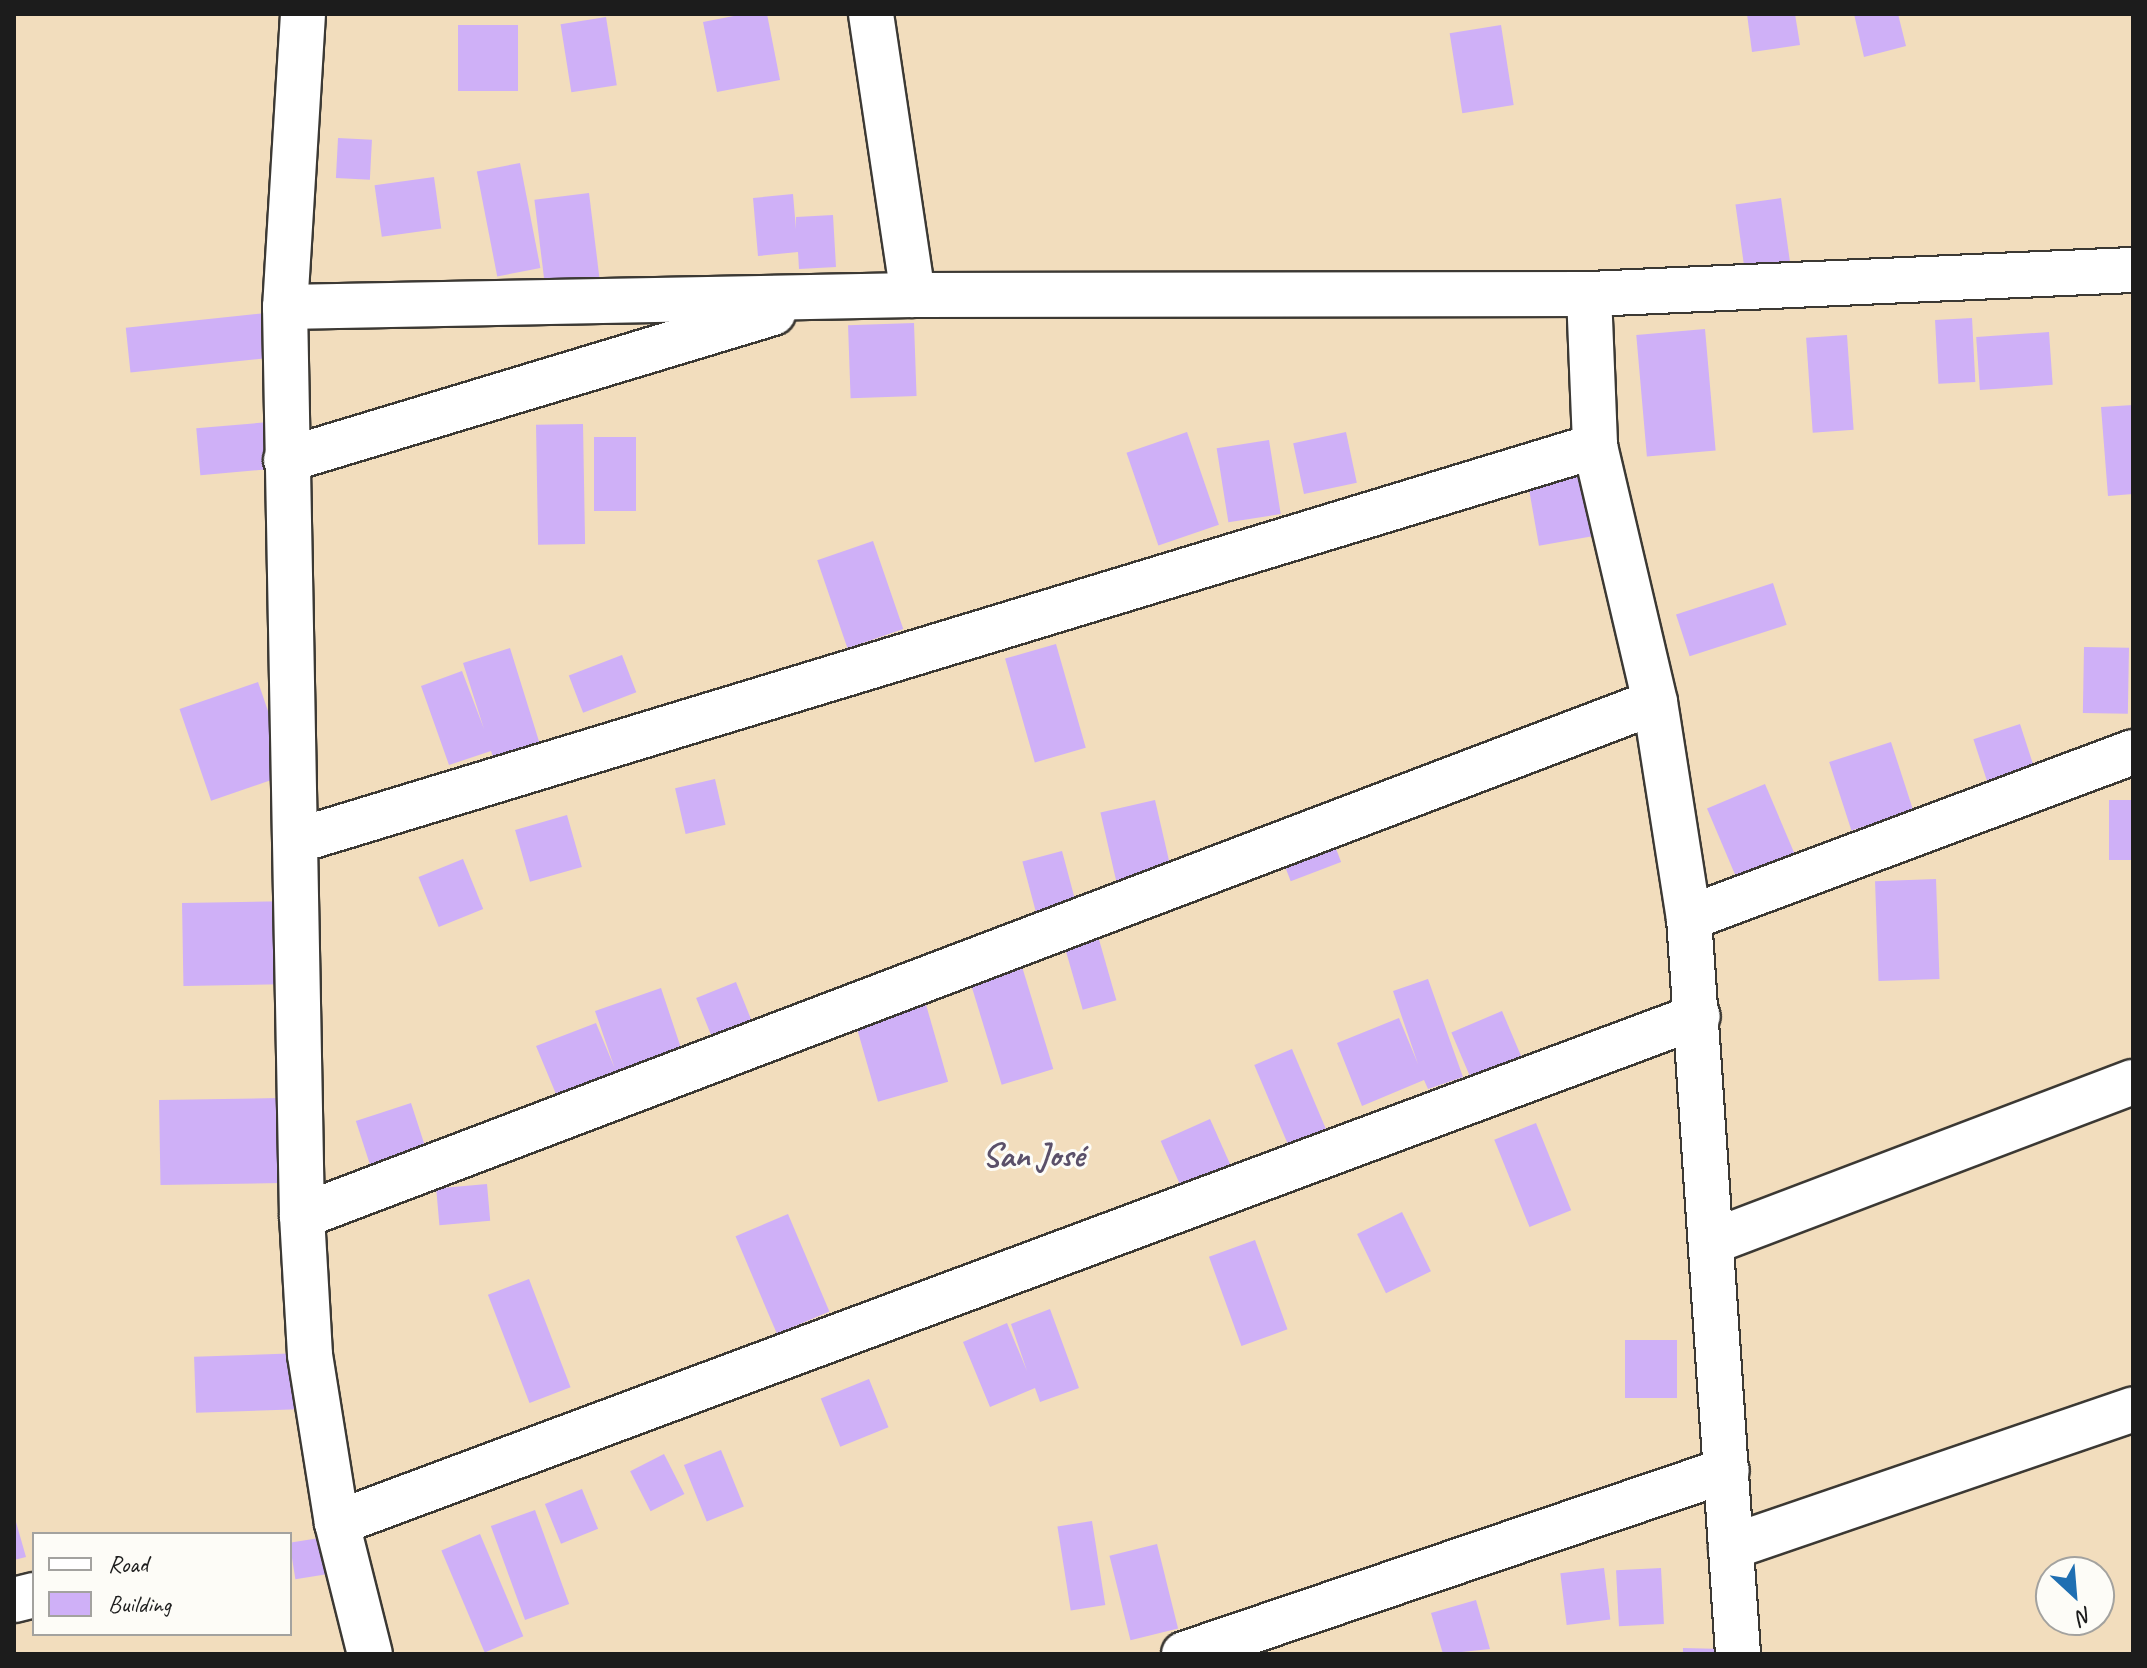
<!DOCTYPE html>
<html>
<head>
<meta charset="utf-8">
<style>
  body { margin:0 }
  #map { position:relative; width:2147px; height:1668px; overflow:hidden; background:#f2ddbd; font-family:Caveat,sans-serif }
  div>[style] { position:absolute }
  .building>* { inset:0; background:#cfb0f7; transform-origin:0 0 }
  .roads { filter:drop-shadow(2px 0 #3c3934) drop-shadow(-2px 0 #3c3934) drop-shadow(0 2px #3c3934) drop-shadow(0 -2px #3c3934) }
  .minor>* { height:44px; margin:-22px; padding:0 22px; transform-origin:22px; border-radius:22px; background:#fff }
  span { translate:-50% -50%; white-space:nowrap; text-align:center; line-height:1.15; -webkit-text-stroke:6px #fdfcf7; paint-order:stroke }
  .neighbourhood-label { font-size:34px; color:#5b5069; font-weight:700 }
  .frame { position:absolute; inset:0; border:16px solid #1c1c1c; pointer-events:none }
  .legend { position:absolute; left:32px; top:1532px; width:260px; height:104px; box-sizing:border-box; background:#fdfcf7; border:2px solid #a3a29f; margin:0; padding:10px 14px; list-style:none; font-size:24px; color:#1c1c1c }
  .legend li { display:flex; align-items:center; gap:16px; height:40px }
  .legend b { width:40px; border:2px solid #a3a29f }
  .north { position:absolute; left:2035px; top:1556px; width:80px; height:80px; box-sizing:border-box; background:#fdfcf7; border:2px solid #a3a29f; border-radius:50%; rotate:154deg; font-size:22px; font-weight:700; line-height:32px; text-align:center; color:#1c1c1c }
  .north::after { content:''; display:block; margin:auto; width:28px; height:36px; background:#1f6fb2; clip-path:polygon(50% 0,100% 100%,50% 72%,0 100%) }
</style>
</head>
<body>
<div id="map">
  <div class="building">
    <div style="clip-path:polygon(744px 14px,767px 14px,780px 80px,717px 92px,703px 22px)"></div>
    <div style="clip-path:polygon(1747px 14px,1795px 14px,1800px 45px,1752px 52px)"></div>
    <div style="clip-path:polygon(1854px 14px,1898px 14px,1906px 46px,1864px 57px)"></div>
    <div style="left:606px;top:17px;width:69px;height:46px;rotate:81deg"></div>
    <div style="left:458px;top:25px;width:60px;height:66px"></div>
    <div style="left:1501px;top:25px;width:81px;height:52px;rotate:81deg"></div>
    <div style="left:338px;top:138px;width:34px;height:40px;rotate:3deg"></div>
    <div style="left:520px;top:163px;width:107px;height:44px;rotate:79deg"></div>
    <div style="left:434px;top:177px;width:52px;height:60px;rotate:82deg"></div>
    <div style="left:589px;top:193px;width:93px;height:55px;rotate:83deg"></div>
    <div style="clip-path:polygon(793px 194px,796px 229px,796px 217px,833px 215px,836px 267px,799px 269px,798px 252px,758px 256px,753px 198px)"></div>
    <div style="left:1781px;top:198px;width:76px;height:46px;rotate:82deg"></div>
    <div style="left:266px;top:313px;width:45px;height:141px;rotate:84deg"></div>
    <div style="left:1972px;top:318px;width:64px;height:37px;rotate:87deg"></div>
    <div style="left:914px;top:323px;width:73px;height:66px;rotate:88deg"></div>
    <div style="left:1705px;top:329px;width:122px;height:69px;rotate:85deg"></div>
    <div style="left:2049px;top:332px;width:53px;height:73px;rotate:86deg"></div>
    <div style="left:1847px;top:335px;width:95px;height:41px;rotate:86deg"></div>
    <div style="clip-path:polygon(2133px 405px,2133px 494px,2108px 496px,2101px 407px)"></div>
    <div style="left:269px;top:422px;width:47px;height:73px;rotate:85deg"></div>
    <div style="left:583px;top:424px;width:120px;height:47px;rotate:89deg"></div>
    <div style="left:1187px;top:432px;width:98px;height:64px;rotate:71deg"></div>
    <div style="left:1346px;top:432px;width:52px;height:54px;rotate:78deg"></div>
    <div style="left:594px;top:437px;width:42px;height:74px"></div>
    <div style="left:1269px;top:440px;width:75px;height:53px;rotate:81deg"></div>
    <div style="left:1594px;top:472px;width:63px;height:67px;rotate:80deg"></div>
    <div style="left:873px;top:541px;width:93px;height:59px;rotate:71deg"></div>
    <div style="left:1773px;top:583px;width:44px;height:102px;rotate:72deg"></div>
    <div style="left:1056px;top:644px;width:108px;height:53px;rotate:74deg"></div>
    <div style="left:2084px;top:647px;width:45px;height:66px;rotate:1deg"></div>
    <div style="clip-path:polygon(510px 648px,542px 751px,496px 766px,491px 751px,449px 765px,421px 686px,462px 671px,484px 729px,463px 663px)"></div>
    <div style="left:622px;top:655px;width:40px;height:57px;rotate:69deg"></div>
    <div style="left:258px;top:682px;width:97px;height:83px;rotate:71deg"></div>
    <div style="left:2020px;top:724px;width:52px;height:49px;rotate:72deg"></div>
    <div style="left:1891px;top:742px;width:72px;height:65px;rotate:72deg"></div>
    <div style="left:715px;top:779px;width:47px;height:41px;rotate:77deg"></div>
    <div style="left:1765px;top:784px;width:76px;height:63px;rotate:67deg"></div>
    <div style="left:1155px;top:800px;width:83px;height:56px;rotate:77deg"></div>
    <div style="left:2109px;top:800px;width:24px;height:60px"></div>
    <div style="left:567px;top:815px;width:54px;height:54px;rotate:74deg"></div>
    <div style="left:1330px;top:833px;width:31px;height:54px;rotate:69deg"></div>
    <div style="left:1062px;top:851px;width:67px;height:41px;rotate:75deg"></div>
    <div style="left:463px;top:859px;width:54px;height:48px;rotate:68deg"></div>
    <div style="left:1936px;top:879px;width:100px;height:61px;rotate:88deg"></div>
    <div style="left:294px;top:901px;width:83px;height:112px;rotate:89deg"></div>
    <div style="left:1096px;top:929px;width:74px;height:35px;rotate:74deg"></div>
    <div style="left:1020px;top:960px;width:114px;height:54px;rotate:73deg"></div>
    <div style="clip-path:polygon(1428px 979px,1463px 1077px,1428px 1089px,1424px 1080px,1362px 1106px,1337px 1043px,1399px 1018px,1418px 1064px,1393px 991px)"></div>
    <div style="left:736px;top:982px;width:45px;height:43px;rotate:68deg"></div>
    <div style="clip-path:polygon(661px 988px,685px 1060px,561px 1106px,536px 1046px,596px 1023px,615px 1069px,595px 1011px)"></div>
    <div style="left:925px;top:1001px;width:84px;height:73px;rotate:74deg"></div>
    <div style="left:1502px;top:1011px;width:54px;height:55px;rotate:67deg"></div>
    <div style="left:1292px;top:1049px;width:88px;height:41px;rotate:67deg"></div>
    <div style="left:278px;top:1098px;width:85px;height:119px;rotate:89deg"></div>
    <div style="left:411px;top:1103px;width:51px;height:58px;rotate:72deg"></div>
    <div style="left:1210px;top:1119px;width:58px;height:54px;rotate:66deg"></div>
    <div style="left:1536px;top:1123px;width:94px;height:45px;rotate:68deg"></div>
    <div style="left:487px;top:1184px;width:37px;height:51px;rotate:85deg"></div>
    <div style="left:1402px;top:1212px;width:66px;height:50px;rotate:64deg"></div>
    <div style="left:788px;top:1214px;width:106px;height:57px;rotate:67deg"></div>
    <div style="left:1255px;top:1240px;width:95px;height:49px;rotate:70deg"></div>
    <div style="left:529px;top:1279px;width:116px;height:44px;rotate:69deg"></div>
    <div style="clip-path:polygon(1050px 1309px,1079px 1388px,1040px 1402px,1035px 1388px,990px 1407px,963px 1342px,1007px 1323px,1027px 1371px,1011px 1324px)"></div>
    <div style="left:1625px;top:1340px;width:52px;height:58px"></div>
    <div style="left:303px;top:1353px;width:56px;height:109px;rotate:88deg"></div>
    <div style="left:869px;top:1379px;width:52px;height:52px;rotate:68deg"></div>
    <div style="left:721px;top:1450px;width:61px;height:40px;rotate:68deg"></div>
    <div style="left:664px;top:1454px;width:45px;height:38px;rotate:63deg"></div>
    <div style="left:582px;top:1489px;width:43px;height:40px;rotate:68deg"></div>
    <div style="left:535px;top:1510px;width:100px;height:47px;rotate:70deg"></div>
    <div style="clip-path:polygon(14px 1515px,26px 1557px,14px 1560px)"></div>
    <div style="left:1092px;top:1521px;width:85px;height:35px;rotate:81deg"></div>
    <div style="left:480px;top:1534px;width:111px;height:42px;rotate:67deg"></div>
    <div style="left:338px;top:1535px;width:37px;height:49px;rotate:81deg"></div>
    <div style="left:1157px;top:1544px;width:87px;height:49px;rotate:76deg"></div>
    <div style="left:1604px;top:1568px;width:52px;height:44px;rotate:83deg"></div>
    <div style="left:1661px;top:1568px;width:56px;height:45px;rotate:87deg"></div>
    <div style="clip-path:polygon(1476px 1600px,1490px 1649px,1443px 1654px,1431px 1613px)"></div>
    <div style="clip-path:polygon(1683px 1648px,1723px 1649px,1722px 1654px,1683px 1654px)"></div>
  </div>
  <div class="roads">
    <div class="minor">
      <div style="left:303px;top:14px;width:294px;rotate:93.5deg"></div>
      <div style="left:285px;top:307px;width:909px;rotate:88.93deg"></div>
      <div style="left:302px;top:1216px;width:139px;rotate:86.7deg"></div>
      <div style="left:310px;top:1355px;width:170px;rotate:80.9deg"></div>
      <div style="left:337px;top:1523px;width:135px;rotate:75.9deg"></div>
      <div style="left:871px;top:14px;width:284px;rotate:81.5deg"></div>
      <div style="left:1589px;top:294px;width:152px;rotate:87.7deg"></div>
      <div style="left:1595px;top:446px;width:263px;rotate:76.8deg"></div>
      <div style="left:1655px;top:702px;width:219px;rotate:81.1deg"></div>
      <div style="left:1689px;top:918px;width:738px;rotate:86.19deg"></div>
      <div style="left:285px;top:307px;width:628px;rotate:-1.09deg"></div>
      <div style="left:913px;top:295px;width:676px;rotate:-0.08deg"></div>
      <div style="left:1589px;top:294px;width:545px;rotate:-2.53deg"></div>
      <div style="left:286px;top:460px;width:509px;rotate:-16.8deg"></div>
      <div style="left:296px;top:841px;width:1358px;rotate:-16.91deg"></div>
      <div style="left:1689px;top:918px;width:474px;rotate:-20.5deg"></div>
      <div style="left:302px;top:1216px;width:1447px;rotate:-20.8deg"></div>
      <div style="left:1714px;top:1241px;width:448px;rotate:-20.8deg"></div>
      <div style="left:337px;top:1523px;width:1452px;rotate:-20.43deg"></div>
      <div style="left:1731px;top:1547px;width:425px;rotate:-18.9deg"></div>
      <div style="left:14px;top:1600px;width:21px;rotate:-14deg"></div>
      <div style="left:1184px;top:1654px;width:573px;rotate:-18.72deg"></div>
    </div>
  </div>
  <div class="neighbourhood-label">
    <span style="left:1033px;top:1155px">San José</span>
  </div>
  <div class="frame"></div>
  <ul class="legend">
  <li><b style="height:10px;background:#fff"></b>Road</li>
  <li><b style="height:22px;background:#cfb0f7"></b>Building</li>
  </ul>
  <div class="north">N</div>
</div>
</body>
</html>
